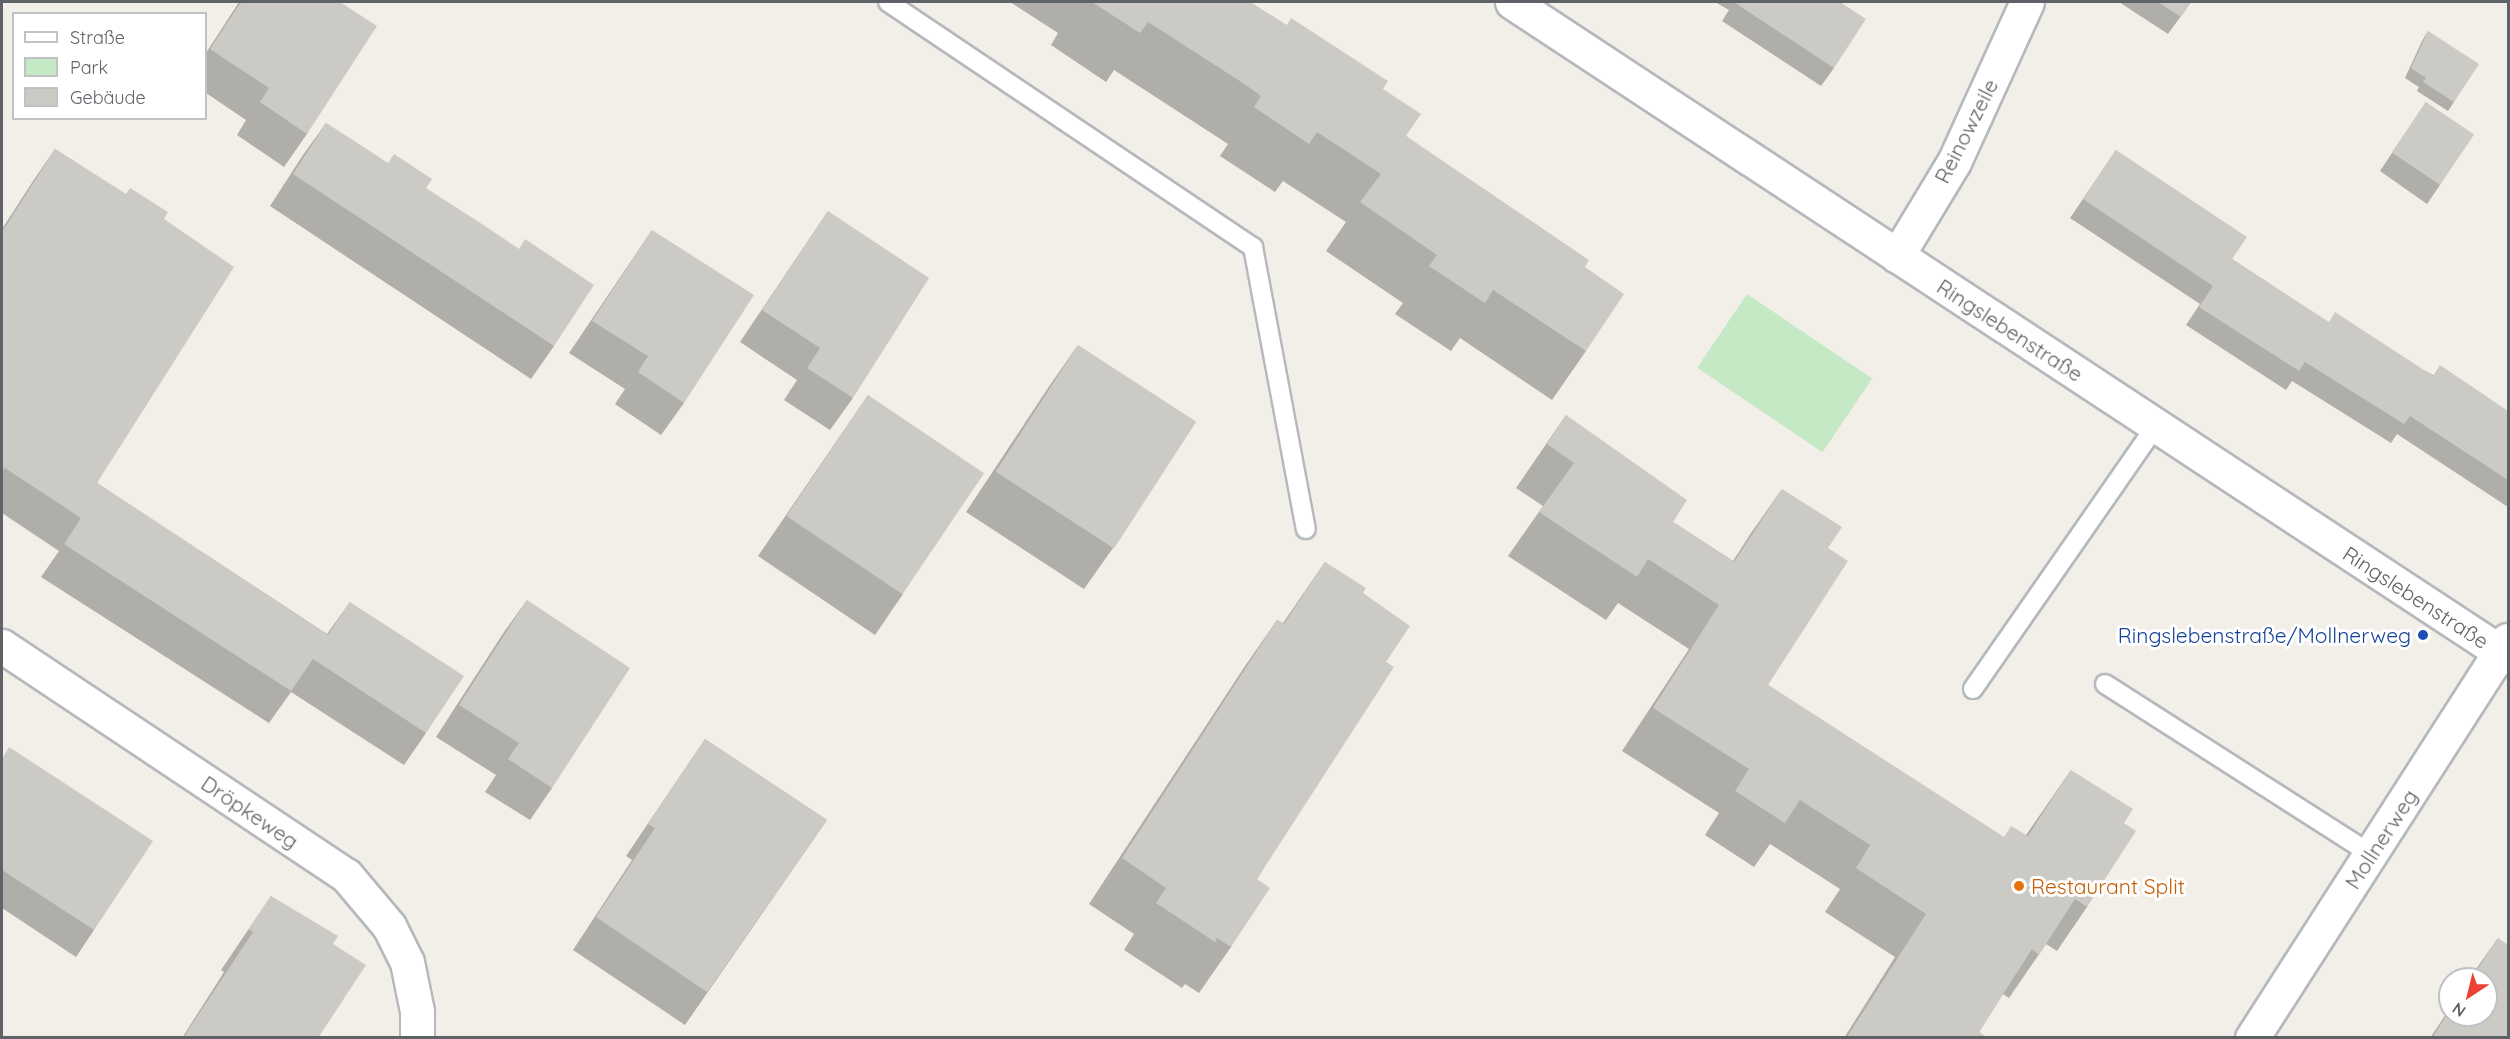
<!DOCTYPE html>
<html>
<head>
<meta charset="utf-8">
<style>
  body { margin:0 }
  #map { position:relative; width:2510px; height:1039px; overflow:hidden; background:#f1efe8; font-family:Quicksand,sans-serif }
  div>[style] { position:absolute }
  .green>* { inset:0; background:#c5e8c5; transform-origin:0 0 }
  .roads { filter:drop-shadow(2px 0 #b5b8bc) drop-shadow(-2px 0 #b5b8bc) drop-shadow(0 2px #b5b8bc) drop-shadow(0 -2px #b5b8bc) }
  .service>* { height:18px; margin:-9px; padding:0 9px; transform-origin:9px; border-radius:9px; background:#fff }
  .minor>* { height:33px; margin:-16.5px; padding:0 16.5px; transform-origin:16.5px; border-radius:16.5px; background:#fff }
  .wall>* { inset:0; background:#afaea9 }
  .building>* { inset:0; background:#cccac5; transform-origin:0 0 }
  .dots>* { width:16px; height:16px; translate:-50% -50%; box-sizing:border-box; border:3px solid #fff; border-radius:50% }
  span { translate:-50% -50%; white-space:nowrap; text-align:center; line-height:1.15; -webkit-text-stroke:6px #fff; paint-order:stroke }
  .street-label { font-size:21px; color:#5f6368 }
  .transit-label { font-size:21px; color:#164399 }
  .right { translate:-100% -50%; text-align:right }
  .food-label { font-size:21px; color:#c56008 }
  .left { translate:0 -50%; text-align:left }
  .frame { position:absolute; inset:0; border:3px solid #5f6368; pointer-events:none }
  .legend { position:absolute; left:12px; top:12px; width:195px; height:108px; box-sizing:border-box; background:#fff; border:2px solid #bfc1c3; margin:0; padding:8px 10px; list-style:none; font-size:18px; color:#5f6368 }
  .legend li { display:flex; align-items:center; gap:12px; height:30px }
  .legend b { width:30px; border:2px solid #bfc1c3 }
  .north { position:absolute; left:2438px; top:967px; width:60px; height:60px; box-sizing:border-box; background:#fff; border:2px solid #bfc1c3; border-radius:50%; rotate:215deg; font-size:16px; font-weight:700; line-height:24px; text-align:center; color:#5f6368 }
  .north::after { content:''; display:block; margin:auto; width:21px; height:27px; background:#ea4335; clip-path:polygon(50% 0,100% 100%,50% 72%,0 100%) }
</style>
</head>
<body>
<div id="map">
  <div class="green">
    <div style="left:1747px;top:294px;width:151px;height:89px;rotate:34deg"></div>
  </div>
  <div class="roads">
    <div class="service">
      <div style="left:888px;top:2px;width:440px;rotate:33.9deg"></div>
      <div style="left:1253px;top:247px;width:287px;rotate:79.4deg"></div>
      <div style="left:2105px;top:684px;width:316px;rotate:32.6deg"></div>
      <div style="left:1973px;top:689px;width:320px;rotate:-55.2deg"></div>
    </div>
    <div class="minor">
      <div style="left:1512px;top:2px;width:1192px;rotate:33.33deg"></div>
      <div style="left:1897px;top:256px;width:110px;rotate:-58.8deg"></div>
      <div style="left:1954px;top:162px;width:176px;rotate:-65.5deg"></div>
      <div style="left:2px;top:646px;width:413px;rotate:33.7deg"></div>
      <div style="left:346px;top:875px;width:67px;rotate:49.9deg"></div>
      <div style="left:389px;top:926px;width:40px;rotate:63.4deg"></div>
      <div style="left:407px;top:962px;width:50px;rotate:78.5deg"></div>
      <div style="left:417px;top:1011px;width:27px;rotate:90deg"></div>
      <div style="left:2252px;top:1038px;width:473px;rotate:-57.3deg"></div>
    </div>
  </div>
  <div class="wall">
    <div style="clip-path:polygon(239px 2px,340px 2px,307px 134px,284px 167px,237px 135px,246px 120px,206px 93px,206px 53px)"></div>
    <div style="clip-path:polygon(1010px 2px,1250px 2px,1383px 89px,1406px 136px,1585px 267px,1586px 351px,1552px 400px,1460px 338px,1451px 351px,1395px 314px,1403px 303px,1326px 251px,1346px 222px,1283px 181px,1275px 192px,1220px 156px,1228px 144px,1114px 70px,1106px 82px,1051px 45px,1058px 33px)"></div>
    <div style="clip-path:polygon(1715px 2px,1840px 2px,1834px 68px,1821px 86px,1722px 21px,1729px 10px)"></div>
    <div style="clip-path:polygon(2119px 2px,2191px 2px,2168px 34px)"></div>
    <div style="clip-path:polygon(2428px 31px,2454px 102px,2448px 111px,2417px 91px,2419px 87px,2405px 78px,2422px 41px)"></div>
    <div style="clip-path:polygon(2426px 102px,2440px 185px,2427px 204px,2380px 171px)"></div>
    <div style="clip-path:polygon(326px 123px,426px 188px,554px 346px,531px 379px,270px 206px,303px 155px)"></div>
    <div style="clip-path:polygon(55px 149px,164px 219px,97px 483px,327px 634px,350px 602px,426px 733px,404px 765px,291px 692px,269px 723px,41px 577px,59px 551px,2px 513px,2px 229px,33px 181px)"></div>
    <div style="clip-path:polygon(2116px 150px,2232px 259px,2328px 322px,2433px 375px,2508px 411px,2508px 507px,2397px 434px,2391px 443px,2292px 381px,2286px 390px,2186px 325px,2200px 304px,2070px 218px)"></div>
    <div style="clip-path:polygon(828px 211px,853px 398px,830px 430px,784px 400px,797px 380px,740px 342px)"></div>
    <div style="clip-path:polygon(652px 230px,684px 403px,661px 435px,615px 404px,625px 389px,569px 353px)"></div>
    <div style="clip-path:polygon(1078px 345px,1113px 548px,1084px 589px,966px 512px,1050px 385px)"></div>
    <div style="clip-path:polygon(868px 395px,903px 594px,875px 635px,758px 556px)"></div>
    <div style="clip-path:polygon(1566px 415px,1673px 522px,1733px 561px,1751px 533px,1782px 489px,1828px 548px,1768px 685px,2003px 837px,2026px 835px,2071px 770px,2124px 823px,2087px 907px,2057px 951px,2046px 944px,2009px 998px,2003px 994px,1979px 1032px,1987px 1038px,1844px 1038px,1895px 957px,1825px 912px,1840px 889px,1770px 844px,1754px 867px,1705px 835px,1719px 813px,1622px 751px,1689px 649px,1618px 603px,1606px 620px,1508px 556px,1543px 506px,1516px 488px)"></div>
    <div style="clip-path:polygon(1325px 562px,1363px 593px,1386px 662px,1257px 879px,1231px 947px,1199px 993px,1185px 984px,1182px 988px,1124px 950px,1134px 934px,1089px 904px,1245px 666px,1277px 620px,1283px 623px)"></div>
    <div style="clip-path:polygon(527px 600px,552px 788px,530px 820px,485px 792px,496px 775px,436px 737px,504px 632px)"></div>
    <div style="clip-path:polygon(705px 739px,827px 820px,685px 1025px,573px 950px,632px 860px,626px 856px)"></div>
    <div style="clip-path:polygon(2px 758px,94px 930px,76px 957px,2px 908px)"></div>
    <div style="clip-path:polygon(271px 896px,333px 944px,318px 1038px,182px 1038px,224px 972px,221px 970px)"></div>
    <div style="clip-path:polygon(2498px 938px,2508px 1038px,2430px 1038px,2450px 1008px,2450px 1015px,2486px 979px,2469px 979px)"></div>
  </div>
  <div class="building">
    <div style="clip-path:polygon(241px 2px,340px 2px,377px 26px,307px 134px,260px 102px,269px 88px,210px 49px)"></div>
    <div style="clip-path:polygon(1092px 2px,1250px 2px,1287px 25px,1291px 18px,1388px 81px,1383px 89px,1421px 114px,1406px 136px,1589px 260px,1585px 267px,1624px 294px,1586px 351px,1493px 290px,1485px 303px,1429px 266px,1437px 255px,1360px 202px,1381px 174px,1317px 132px,1309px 144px,1254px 107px,1261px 96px,1246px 85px,1148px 22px,1140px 33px)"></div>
    <div style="clip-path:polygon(1736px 2px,1840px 2px,1866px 19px,1834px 68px,1735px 3px)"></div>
    <div style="clip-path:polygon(2158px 2px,2191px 2px,2181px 17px)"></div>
    <div style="clip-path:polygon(2428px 31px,2479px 64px,2454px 102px,2423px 82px,2426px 78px,2411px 68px)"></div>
    <div style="left:2426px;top:102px;width:58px;height:61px;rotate:34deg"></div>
    <div style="clip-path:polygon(326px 123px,388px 163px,394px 154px,432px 179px,426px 188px,485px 226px,519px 249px,525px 239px,594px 285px,554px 346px,293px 174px)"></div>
    <div style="clip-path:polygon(55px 149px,126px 194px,130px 188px,168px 212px,164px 219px,234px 267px,97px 483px,328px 635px,350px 602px,464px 676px,426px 733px,313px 659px,291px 691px,64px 544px,81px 518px,5px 468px,2px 472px,2px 232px)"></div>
    <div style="clip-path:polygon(2116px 150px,2247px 237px,2232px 259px,2264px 280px,2329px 322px,2335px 312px,2433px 376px,2440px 365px,2508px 411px,2508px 480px,2410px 416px,2404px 424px,2305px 362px,2299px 371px,2199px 307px,2213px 286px,2083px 199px)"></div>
    <div style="clip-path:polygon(828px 211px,929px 278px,853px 398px,807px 368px,820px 348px,762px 310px)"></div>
    <div style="clip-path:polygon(652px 230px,754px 295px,684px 403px,638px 372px,648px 356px,592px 321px)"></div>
    <div style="left:1078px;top:345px;width:141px;height:151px;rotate:33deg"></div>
    <div style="left:868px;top:395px;width:140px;height:146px;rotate:34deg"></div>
    <div style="clip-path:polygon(1566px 415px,1687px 500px,1673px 522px,1734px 562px,1782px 489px,1842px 527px,1828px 548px,1848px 561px,1768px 685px,2004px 837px,2011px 826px,2028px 836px,2071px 770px,2133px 809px,2124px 823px,2136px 831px,2087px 907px,2075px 899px,2039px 955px,2032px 949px,1979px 1032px,1987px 1038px,1849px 1038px,1847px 1037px,1926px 914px,1856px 868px,1870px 845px,1800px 800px,1785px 823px,1735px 791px,1749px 769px,1653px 708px,1719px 605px,1648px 559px,1637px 577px,1539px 512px,1574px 463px,1547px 444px)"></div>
    <div style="clip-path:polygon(1325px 562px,1366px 588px,1363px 593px,1410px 626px,1386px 662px,1394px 667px,1257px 879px,1270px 888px,1231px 947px,1217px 938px,1215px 942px,1156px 903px,1166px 888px,1122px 858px,1277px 620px,1284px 624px)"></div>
    <div style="clip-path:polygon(527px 600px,630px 668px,552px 788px,508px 759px,519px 743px,459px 705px)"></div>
    <div style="clip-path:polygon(705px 739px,827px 820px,707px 992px,596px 917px,655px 828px,648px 824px)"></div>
    <div style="clip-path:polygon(9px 747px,153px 841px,94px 930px,2px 870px,2px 759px)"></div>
    <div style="clip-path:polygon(271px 896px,338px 936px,333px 944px,366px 965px,318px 1038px,183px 1038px,253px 932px,249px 929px)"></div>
    <div style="clip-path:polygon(2498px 938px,2508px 945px,2508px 1038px,2432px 1038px,2450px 1010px,2450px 1015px,2486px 1015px,2486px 979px,2471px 979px)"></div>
  </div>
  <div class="dots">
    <div style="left:2423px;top:635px;background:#1a4fb4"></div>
    <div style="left:2019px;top:886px;background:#e8710a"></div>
  </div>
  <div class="street-label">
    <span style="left:1966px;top:131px;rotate:-63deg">Reinowzeile</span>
    <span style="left:2010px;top:330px;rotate:33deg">Ringslebenstraße</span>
    <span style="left:2416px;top:597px;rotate:33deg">Ringslebenstraße</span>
    <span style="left:250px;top:812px;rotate:34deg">Dröpkeweg</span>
    <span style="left:2381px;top:839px;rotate:-57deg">Mollnerweg</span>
  </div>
  <div class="transit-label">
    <span class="right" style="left:2411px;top:635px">Ringslebenstraße/Mollnerweg</span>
  </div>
  <div class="food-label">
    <span class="left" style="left:2031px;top:886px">Restaurant Split</span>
  </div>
  <div class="frame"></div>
  <ul class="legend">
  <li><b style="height:8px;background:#fff"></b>Straße</li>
  <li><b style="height:16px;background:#c5e8c5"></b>Park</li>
  <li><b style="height:16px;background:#cccac5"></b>Gebäude</li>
  </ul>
  <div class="north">N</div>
</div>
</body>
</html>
